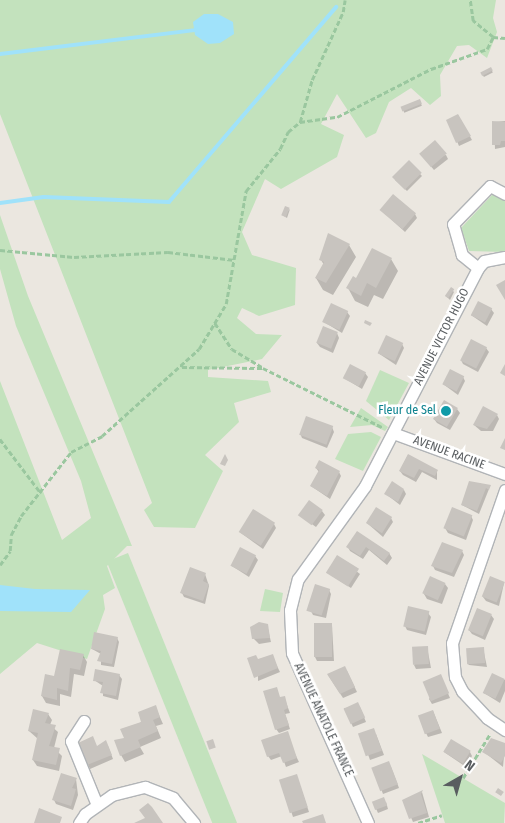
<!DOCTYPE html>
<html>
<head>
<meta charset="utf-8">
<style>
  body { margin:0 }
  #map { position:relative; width:505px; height:823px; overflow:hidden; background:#ebe7e0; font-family:"Fira Sans Condensed",sans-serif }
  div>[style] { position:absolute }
  .green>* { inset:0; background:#c3e2bd; transform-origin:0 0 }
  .water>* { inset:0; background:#a0e2fa }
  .shadow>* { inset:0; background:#0003; transform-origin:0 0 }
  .stream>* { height:4px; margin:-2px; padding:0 2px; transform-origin:2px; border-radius:2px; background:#a0e2fa }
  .building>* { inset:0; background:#c8c4bf; transform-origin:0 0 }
  .path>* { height:2.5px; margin-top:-1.25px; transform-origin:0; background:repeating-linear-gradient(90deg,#9ac79f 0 5px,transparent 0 7.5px) }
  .roads { filter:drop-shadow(1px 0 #b1b4b7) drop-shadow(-1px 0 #b1b4b7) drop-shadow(0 1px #b1b4b7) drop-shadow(0 -1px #b1b4b7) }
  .minor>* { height:11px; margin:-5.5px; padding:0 5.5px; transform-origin:5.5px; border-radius:5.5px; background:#fff }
  .dots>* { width:14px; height:14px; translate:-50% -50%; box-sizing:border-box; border:2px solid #fff; border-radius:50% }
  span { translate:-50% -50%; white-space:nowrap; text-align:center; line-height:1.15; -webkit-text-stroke:5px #fff; paint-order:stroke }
  .street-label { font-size:12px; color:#595d60 }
  .culture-label { font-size:12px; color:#0d838f }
  .right { translate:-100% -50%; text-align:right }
  .north { position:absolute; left:435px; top:753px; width:50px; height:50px; -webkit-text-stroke:4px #fff; paint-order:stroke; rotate:38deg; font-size:14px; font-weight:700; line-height:20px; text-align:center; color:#595d60 }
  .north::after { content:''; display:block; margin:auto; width:18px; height:22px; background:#595d60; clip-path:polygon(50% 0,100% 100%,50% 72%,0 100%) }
</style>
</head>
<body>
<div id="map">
  <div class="green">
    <div style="clip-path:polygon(0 0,496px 0,493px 18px,497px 32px,487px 58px,469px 45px,457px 46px,440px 75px,441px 96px,430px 105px,411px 88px,389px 102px,376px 133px,366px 138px,337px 94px,321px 124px,344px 135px,337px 157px,281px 189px,265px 179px,242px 232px,252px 255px,296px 268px,295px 305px,259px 316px,242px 308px,237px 318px,256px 334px,282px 335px,262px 359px,208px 370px,208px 377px,268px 381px,271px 392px,234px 403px,239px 422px,205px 455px,223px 471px,195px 528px,154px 527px,144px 510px,152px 503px,0 114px)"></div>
    <div style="clip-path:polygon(493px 194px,505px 200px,505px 252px,469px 251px,461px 228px)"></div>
    <div style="clip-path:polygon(0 215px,28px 296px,132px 546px,127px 546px,107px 566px,115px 588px,103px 595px,105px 609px,87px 659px,37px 643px,0 674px,0 381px,62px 540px,91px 518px,81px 481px,16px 326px,0 269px)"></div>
    <div style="clip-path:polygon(380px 370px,409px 383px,389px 420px,366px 401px)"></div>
    <div style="clip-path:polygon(361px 408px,388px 427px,385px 431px,372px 425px,350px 427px)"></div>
    <div style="clip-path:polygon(371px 432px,381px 437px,363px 471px,335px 459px,348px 434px)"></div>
    <div style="left:128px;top:553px;width:291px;height:23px;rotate:68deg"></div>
    <div style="clip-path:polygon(265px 589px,283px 593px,280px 612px,260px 611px)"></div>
    <div style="clip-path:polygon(422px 754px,505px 803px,504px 823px,445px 823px)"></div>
  </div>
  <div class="water">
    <div style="clip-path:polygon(204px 14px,218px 14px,233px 22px,234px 34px,220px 43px,208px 44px,195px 35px,193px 22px)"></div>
    <div style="clip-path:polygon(0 585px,35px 589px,90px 590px,71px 612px,0 611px)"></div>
  </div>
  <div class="shadow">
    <div style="left:491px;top:69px;width:4px;height:10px;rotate:63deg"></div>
    <div style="left:420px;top:101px;width:5px;height:19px;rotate:68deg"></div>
    <div style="clip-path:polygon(458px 115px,472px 140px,459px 146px,448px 120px)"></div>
    <div style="clip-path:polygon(505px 121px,505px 147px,495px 149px,494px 122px)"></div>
    <div style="clip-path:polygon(446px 155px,448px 159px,434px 170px,423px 157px)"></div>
    <div style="clip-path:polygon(409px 162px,422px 176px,407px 191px,395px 180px)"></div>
    <div style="clip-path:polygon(290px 209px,287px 218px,284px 216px,283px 215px)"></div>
    <div style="clip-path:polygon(381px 210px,415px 214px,417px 218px,405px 232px)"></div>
    <div style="clip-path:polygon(349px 245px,356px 257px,333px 295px,323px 290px,316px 278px,324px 265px,321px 260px)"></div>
    <div style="clip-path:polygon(391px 259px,398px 271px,383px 299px,374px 295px,368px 307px,355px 301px,348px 288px)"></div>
    <div style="clip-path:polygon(451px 289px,454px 292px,450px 300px,447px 297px)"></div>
    <div style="clip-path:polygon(491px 309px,494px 313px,487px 326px,471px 315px)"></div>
    <div style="clip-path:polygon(347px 312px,350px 316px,342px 333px,324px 322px)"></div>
    <div style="clip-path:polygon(337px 333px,339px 338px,333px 353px,320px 347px,317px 343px)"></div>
    <div style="clip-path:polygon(402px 344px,404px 348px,396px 365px,378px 353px)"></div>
    <div style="clip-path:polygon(486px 348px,489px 352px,478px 372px,463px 364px,461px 360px)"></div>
    <div style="clip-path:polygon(365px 373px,368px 377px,362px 389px,344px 378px)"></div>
    <div style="clip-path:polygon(463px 377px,465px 381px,458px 395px,443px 384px)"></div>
    <div style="clip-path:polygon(457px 409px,460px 413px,450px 430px,437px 423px,434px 419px)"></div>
    <div style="clip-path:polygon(497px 415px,499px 419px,493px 431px,481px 431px,474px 425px)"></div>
    <div style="clip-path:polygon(332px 427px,334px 432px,327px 448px,302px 438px,300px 433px)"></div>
    <div style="clip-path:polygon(408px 455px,437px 471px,437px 480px,422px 472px,416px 482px,403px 475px,400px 471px)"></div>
    <div style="clip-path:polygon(316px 468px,339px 472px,341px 476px,330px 499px,311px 486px,319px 472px)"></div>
    <div style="clip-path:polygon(480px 483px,489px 489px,479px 514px,462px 505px)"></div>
    <div style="clip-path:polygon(404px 490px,406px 494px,400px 505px,386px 494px)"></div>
    <div style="clip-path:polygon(322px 511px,325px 515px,316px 527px,299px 515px)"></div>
    <div style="clip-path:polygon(471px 516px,473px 520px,466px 540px,448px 533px,445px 528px)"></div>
    <div style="clip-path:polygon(391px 518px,393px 522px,383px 537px,367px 523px)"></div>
    <div style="clip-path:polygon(274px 524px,276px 528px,263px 549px,241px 533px)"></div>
    <div style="clip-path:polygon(357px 532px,389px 553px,392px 558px,387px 565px,369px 550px,363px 559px,350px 551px,348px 547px)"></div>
    <div style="clip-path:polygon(462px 551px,464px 555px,454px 577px,435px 570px,433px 566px)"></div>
    <div style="clip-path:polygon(255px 556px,258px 560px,249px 577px,232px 566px)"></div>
    <div style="clip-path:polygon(338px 557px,360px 574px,351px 588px,331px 575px,330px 568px)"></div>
    <div style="clip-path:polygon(205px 574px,209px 586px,205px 604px,184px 597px,182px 593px)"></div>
    <div style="clip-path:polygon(504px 583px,499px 606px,486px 601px,483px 597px)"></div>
    <div style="clip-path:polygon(445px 584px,448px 588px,442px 604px,427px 599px,424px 594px)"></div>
    <div style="clip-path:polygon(329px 590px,331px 594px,326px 618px,313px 615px,311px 611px)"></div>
    <div style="clip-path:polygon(428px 613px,431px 617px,426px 635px,407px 630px,405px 626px)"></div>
    <div style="clip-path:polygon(491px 615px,494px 619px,485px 640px,472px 634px,469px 630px)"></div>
    <div style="clip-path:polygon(267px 625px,271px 642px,259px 644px,253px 638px)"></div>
    <div style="clip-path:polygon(332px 625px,334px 661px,317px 661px,315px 657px)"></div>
    <div style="clip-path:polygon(117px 638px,119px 642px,114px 667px,101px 665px,101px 654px,92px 649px)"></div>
    <div style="clip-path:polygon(427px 647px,431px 668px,416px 669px,414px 665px)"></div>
    <div style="clip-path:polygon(483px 648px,487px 667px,469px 665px,468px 664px)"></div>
    <div style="clip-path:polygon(83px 655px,87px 662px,84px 676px,74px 674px,71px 697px,60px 694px,60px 706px,46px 703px,42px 696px,55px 677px)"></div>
    <div style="clip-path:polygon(274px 660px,280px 672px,258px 681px,258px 661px)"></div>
    <div style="clip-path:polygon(347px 671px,357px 692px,343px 698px,328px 675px)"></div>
    <div style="clip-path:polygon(119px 675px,122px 679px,118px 700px,103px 696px,103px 686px,94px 680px)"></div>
    <div style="clip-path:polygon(493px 675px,505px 680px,505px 691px,500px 703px,484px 693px)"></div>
    <div style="clip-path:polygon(442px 680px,450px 698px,432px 704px,429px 699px)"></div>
    <div style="clip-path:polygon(284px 697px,290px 713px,285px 714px,290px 729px,279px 733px,276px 729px)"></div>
    <div style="clip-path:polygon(155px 706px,163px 724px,156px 726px,161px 738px,140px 747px,144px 754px,125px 762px,121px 755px,126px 739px)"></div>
    <div style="clip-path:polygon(360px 707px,366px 722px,353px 727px,344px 708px)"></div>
    <div style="clip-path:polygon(433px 711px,442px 733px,428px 737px,426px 733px)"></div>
    <div style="clip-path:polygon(48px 714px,52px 720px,50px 725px,58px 732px,54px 748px,62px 756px,59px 771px,37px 766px,33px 760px,38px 739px,29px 731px)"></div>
    <div style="clip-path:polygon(376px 734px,384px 755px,370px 760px,365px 746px)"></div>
    <div style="clip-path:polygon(288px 740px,299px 762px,286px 767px,282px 756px,271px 760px,268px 756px)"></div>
    <div style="clip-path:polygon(79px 743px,97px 748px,108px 746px,113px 759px,90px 769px)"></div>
    <div style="clip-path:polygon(505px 745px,503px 767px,484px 752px)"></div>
    <div style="clip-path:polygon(444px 752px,470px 752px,472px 756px,466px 767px)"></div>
    <div style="clip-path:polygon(391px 767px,399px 788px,383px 794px,373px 768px)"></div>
    <div style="clip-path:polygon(76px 779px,78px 795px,73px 810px,56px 804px,54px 800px)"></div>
    <div style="clip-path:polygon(298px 780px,309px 812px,293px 817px,281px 781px)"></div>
    <div style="clip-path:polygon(422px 792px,429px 817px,413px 822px,404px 801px)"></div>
    <div style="clip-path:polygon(373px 802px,386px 802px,388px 809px,378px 813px)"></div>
  </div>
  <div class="stream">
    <div style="left:0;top:54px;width:196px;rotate:-7deg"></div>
    <div style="left:0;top:203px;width:44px;rotate:-7.8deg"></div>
    <div style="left:44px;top:197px;width:125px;rotate:2.3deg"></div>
    <div style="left:169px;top:202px;width:257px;rotate:-49.4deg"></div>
  </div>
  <div class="building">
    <div style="left:491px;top:67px;width:4px;height:12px;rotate:63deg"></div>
    <div style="left:420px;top:99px;width:5px;height:21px;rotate:68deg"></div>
    <div style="clip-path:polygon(458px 114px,471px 136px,456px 143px,446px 120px)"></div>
    <div style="clip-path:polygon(492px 121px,505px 122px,505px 141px,501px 141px,500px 145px,492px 145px)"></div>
    <div style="left:435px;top:140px;width:18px;height:21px;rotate:49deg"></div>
    <div style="left:409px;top:160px;width:18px;height:24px;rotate:45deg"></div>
    <div style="left:393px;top:194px;width:30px;height:21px;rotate:40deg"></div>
    <div style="left:285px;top:206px;width:5px;height:10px;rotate:22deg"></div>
    <div style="clip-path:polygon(328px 233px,350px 244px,326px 283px,315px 278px,324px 262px,319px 260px)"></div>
    <div style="clip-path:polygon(372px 248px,392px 258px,376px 288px,367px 283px,361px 296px,346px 288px,353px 276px,356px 278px)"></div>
    <div style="clip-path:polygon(505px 280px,505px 300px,496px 285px)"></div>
    <div style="left:451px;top:287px;width:4px;height:11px;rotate:34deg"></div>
    <div style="left:478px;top:301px;width:16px;height:16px;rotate:27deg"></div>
    <div style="left:331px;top:303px;width:19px;height:21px;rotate:25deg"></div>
    <div style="clip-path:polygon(365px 320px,372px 323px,370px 326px,364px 323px)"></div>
    <div style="left:323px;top:326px;width:16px;height:18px;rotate:22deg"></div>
    <div style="left:386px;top:335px;width:19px;height:20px;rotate:25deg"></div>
    <div style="left:471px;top:339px;width:18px;height:24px;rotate:27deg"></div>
    <div style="left:350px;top:364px;width:18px;height:16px;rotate:27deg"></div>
    <div style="clip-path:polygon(505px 364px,505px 376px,500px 373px)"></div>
    <div style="left:450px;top:369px;width:16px;height:17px;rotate:27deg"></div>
    <div style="left:444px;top:400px;width:16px;height:22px;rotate:30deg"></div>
    <div style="clip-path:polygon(483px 406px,498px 414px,487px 429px,473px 425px)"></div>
    <div style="left:306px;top:416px;width:29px;height:20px;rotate:20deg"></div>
    <div style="clip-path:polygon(505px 438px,505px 450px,500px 448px)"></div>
    <div style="clip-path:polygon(225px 454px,228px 460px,225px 466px,220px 464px)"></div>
    <div style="clip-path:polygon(408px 454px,438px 470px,435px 476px,419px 469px,414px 478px,399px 471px)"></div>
    <div style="clip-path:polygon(319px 460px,340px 471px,327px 496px,310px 486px,319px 470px,315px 468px)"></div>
    <div style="clip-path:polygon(392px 481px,404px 489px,398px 502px,384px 494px)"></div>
    <div style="clip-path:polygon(469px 481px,491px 485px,489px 490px,486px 488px,477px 511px,461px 505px)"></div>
    <div style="left:309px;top:500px;width:17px;height:19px;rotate:36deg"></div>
    <div style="left:376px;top:507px;width:19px;height:19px;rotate:32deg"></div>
    <div style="left:452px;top:507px;width:22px;height:23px;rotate:22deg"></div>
    <div style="left:253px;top:509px;width:26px;height:27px;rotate:32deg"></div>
    <div style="clip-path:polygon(357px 531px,390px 553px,384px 561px,366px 547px,360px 556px,346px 547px)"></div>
    <div style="clip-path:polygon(442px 542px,463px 550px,452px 573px,431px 566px)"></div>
    <div style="left:240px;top:547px;width:18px;height:21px;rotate:27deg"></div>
    <div style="left:337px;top:555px;width:26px;height:21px;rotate:32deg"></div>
    <div style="clip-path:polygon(190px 567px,206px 573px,203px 581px,209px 584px,203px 601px,180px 593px)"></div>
    <div style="left:430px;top:576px;width:17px;height:19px;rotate:24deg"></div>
    <div style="left:490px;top:576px;width:16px;height:22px;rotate:22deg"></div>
    <div style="left:315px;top:584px;width:16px;height:28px;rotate:18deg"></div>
    <div style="left:408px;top:606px;width:22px;height:21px;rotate:13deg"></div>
    <div style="left:477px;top:608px;width:16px;height:24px;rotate:22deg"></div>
    <div style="clip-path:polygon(259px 622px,268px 624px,270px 638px,252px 639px,250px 627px)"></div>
    <div style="left:314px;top:623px;width:18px;height:34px"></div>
    <div style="clip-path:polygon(94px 632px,118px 637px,112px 664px,97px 661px,101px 651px,91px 649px)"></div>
    <div style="left:428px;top:646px;width:18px;height:16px;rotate:87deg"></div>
    <div style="left:484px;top:647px;width:16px;height:18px;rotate:86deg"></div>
    <div style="clip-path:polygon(60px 649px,84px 654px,80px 670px,70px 668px,68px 691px,57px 688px,57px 700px,41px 696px,45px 674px,54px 676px)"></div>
    <div style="clip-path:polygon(273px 654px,278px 668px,254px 678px,247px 658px,256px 655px,258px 659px)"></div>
    <div style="clip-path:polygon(345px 666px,355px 687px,340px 694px,327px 674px)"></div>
    <div style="clip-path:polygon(95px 669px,120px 674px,116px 696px,100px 693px,103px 682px,93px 681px)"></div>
    <div style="left:492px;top:673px;width:14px;height:22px;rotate:25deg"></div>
    <div style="left:441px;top:674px;width:21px;height:20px;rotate:67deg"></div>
    <div style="clip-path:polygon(277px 687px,280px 697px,285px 696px,288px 708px,284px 710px,289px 725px,275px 730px,263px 691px)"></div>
    <div style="left:358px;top:702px;width:17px;height:16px;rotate:65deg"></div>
    <div style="clip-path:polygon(156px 705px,160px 717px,153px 720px,158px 731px,138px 740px,141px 747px,120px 756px,114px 740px,124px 738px,120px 729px,141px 722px,138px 712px)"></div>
    <div style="clip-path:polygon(33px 709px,49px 713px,45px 723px,56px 725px,49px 746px,60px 748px,56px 765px,32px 760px,38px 733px,28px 731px)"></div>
    <div style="left:433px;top:710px;width:20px;height:16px;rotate:70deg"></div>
    <div style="left:374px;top:728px;width:24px;height:17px;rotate:71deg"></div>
    <div style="clip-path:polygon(288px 731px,297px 758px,283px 763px,279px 753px,267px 757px,261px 740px)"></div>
    <div style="clip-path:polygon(93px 736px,97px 746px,106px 740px,112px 755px,87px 765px,78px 743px)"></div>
    <div style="clip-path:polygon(491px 738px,505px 743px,505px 756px,501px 763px,482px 752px)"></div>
    <div style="left:213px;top:739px;width:9px;height:7px;rotate:72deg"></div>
    <div style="left:451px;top:739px;width:23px;height:15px;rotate:31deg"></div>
    <div style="left:389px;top:761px;width:25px;height:19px;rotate:69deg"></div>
    <div style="clip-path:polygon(61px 773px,77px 778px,72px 788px,76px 789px,71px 806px,52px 800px)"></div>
    <div style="left:297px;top:774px;width:35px;height:19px;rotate:72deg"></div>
    <div style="left:498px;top:788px;width:7px;height:5px;rotate:34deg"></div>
    <div style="clip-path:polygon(423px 790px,421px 794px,427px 813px,409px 819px,402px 800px)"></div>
    <div style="left:384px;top:797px;width:9px;height:13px;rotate:69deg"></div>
    <div style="clip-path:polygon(148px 803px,152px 807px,163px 823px,134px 823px,145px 818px,139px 810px)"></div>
    <div style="clip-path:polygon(39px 808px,62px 817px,60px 823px,34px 823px)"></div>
    <div style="clip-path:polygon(323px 814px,326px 823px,303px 823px,302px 821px)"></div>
  </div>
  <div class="path">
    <div style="left:493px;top:37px;width:12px;rotate:5deg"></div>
    <div style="left:300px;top:122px;width:37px;rotate:-8deg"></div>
    <div style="left:337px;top:117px;width:106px;rotate:-27.1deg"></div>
    <div style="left:431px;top:69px;width:59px;rotate:-19.7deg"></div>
    <div style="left:487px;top:49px;width:13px;rotate:-63deg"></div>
    <div style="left:493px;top:37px;width:26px;rotate:-141deg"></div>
    <div style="left:473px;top:21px;width:21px;rotate:-98deg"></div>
    <div style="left:0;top:250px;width:74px;rotate:5.4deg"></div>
    <div style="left:74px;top:257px;width:94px;rotate:-3deg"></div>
    <div style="left:168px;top:252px;width:67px;rotate:6.8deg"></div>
    <div style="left:215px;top:323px;width:31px;rotate:57deg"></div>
    <div style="left:232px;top:349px;width:35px;rotate:31deg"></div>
    <div style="left:182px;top:367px;width:81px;rotate:0.7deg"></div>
    <div style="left:263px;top:368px;width:133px;rotate:26.4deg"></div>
    <div style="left:0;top:439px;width:68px;rotate:52.8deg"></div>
    <div style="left:0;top:565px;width:17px;rotate:-54deg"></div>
    <div style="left:10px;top:551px;width:16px;rotate:-86deg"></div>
    <div style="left:11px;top:535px;width:21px;rotate:-62deg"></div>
    <div style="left:21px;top:516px;width:81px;rotate:-52deg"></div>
    <div style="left:71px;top:452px;width:35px;rotate:-27deg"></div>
    <div style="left:102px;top:436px;width:130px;rotate:-41.9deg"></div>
    <div style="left:199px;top:349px;width:52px;rotate:-59deg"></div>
    <div style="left:226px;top:304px;width:115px;rotate:-80deg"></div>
    <div style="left:246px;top:191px;width:54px;rotate:-51deg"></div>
    <div style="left:280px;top:149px;width:19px;rotate:-65deg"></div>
    <div style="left:288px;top:132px;width:16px;rotate:-40deg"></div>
    <div style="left:300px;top:122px;width:44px;rotate:-74.1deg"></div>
    <div style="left:312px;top:80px;width:75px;rotate:-65.5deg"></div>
    <div style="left:343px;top:12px;width:12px;rotate:-81deg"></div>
    <div style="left:463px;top:778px;width:52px;rotate:-58.5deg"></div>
    <div style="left:418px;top:823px;width:25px;rotate:-18deg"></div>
  </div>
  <div class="roads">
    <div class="minor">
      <div style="left:478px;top:268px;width:21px;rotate:-141deg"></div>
      <div style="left:462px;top:255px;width:32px;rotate:-106deg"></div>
      <div style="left:453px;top:224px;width:53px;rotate:-45.8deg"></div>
      <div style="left:490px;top:186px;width:17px;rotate:28deg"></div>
      <div style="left:393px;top:433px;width:119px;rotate:20.1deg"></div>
      <div style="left:505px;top:490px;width:162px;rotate:109.1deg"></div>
      <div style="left:452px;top:643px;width:34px;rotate:85deg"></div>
      <div style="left:455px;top:677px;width:16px;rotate:63deg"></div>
      <div style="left:462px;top:691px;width:37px;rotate:47deg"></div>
      <div style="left:487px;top:718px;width:22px;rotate:34deg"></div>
      <div style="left:84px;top:721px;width:24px;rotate:123deg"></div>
      <div style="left:71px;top:741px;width:69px;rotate:67.9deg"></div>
      <div style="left:79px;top:823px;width:11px;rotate:-56deg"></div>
      <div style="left:85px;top:814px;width:33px;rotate:-35deg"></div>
      <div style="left:112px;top:795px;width:34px;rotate:-14deg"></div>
      <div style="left:145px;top:787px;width:30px;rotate:21deg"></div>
      <div style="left:173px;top:798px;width:33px;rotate:50deg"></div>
      <div style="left:368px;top:823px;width:186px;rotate:-114.1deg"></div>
      <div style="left:292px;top:653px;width:43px;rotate:-92.7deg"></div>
      <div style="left:290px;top:610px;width:32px;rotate:-76deg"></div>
      <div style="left:298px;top:579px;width:115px;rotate:-54.2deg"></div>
      <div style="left:365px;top:486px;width:246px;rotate:-62.6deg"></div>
      <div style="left:478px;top:268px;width:9px;rotate:-49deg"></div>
      <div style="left:484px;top:261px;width:21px;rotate:-11deg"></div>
    </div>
  </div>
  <div class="dots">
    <div style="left:446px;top:411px;background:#0f9aa8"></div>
  </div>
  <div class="street-label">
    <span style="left:442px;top:337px;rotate:-63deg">AVENUE VICTOR HUGO</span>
    <span style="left:449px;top:453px;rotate:20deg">AVENUE RACINE</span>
    <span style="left:323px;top:720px;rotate:65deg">AVENUE ANATOLE FRANCE</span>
  </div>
  <div class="culture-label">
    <span class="right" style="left:436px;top:411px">Fleur de Sel</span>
  </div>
  <div class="north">N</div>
</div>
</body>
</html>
